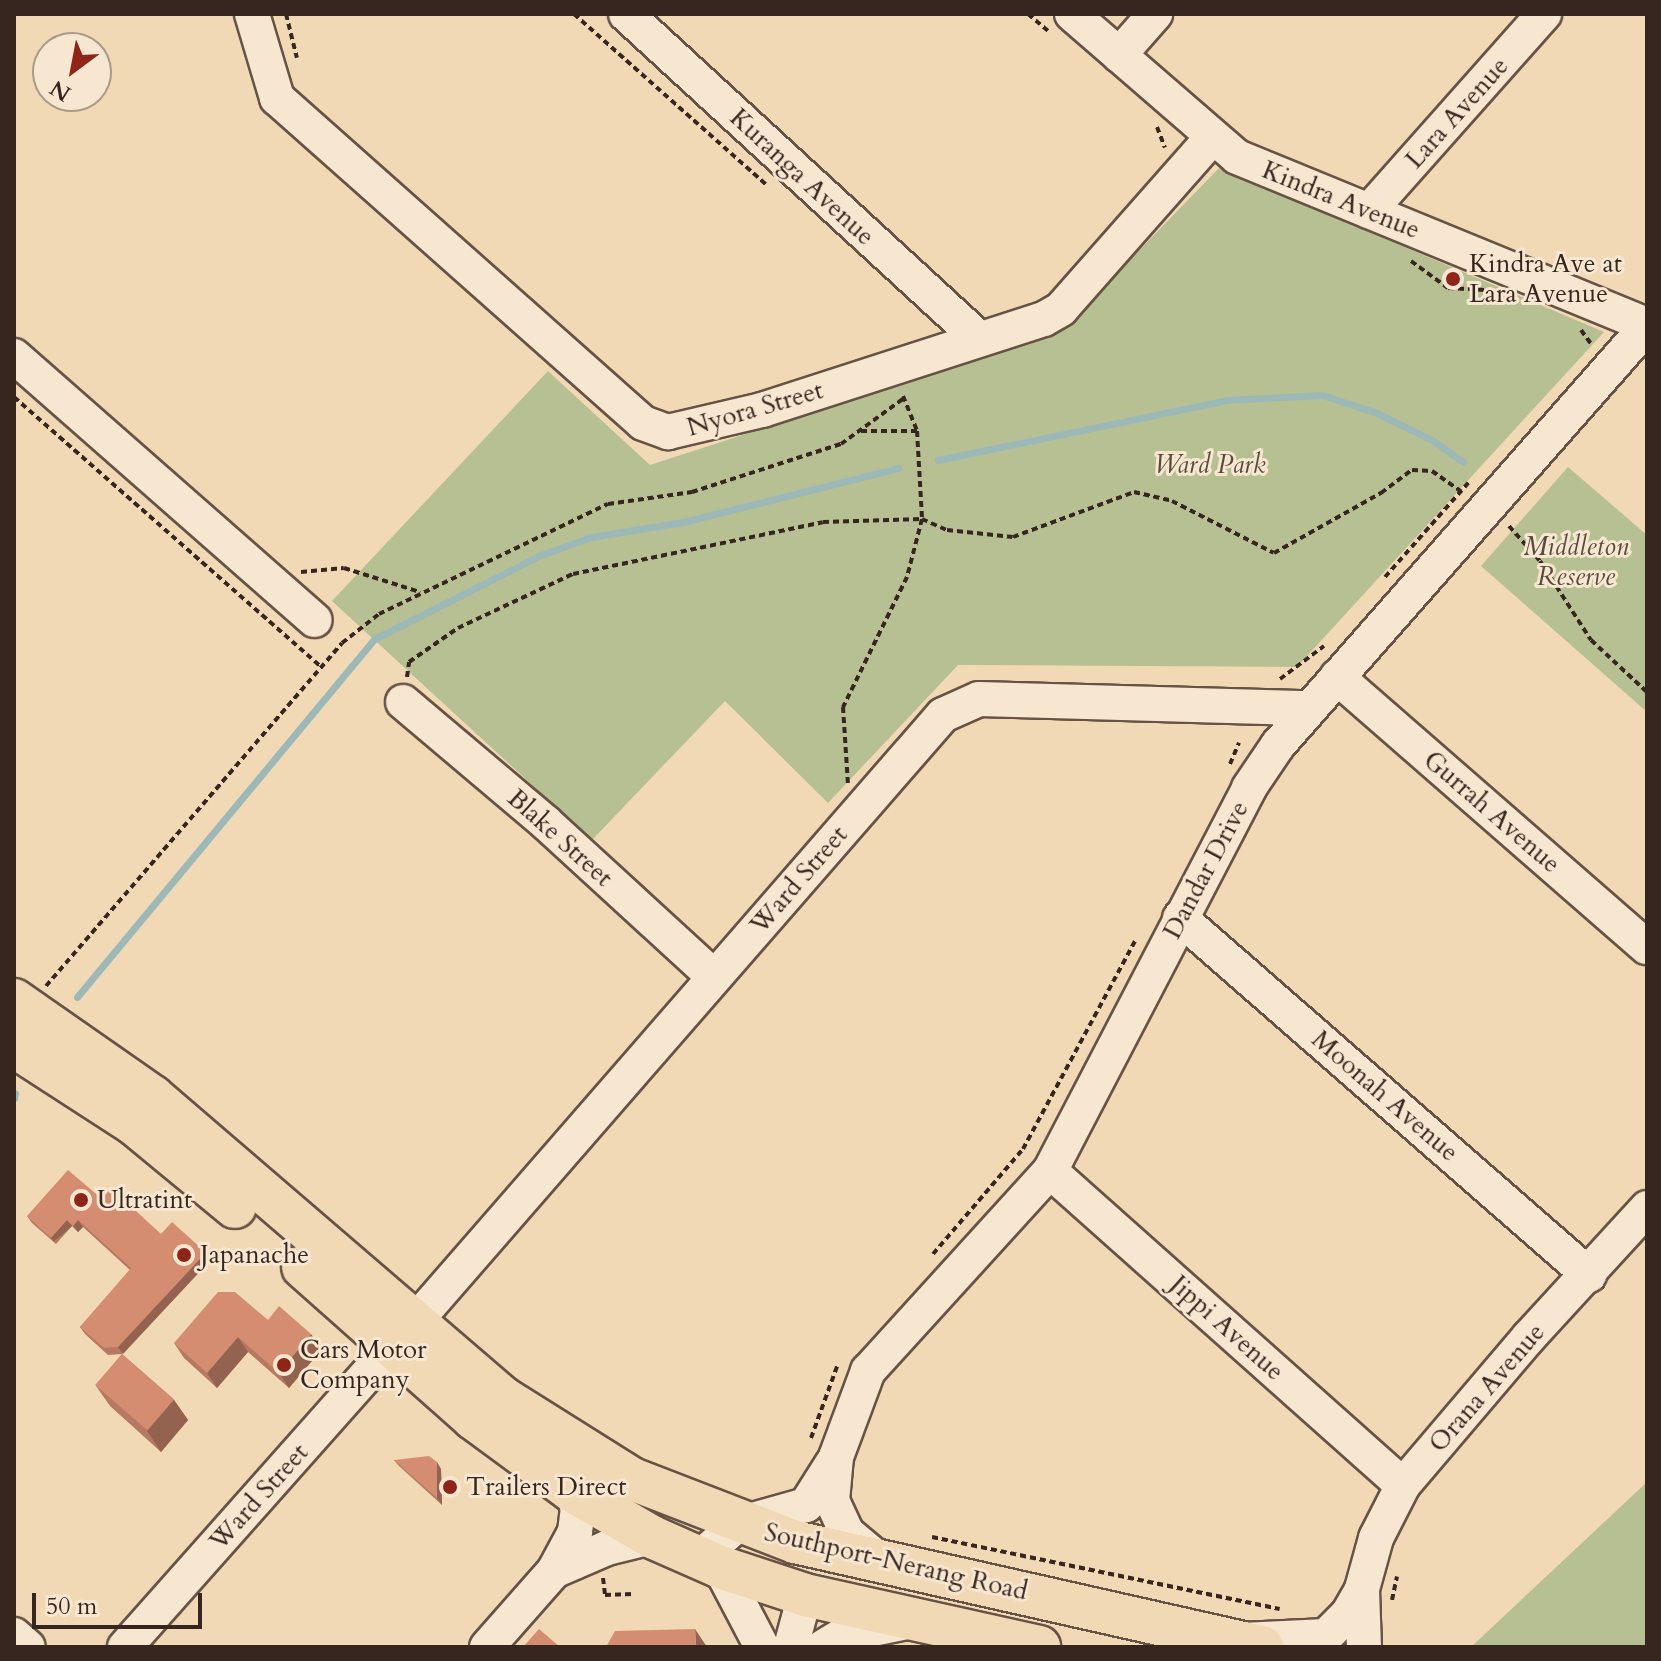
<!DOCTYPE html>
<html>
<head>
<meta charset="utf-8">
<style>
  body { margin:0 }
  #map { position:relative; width:1661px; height:1661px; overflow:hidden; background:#f2d9b6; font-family:Cardo,serif }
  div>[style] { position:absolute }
  .green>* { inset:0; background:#b6c092 }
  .stream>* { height:7px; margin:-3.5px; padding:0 3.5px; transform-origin:3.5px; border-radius:3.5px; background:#9db9b7 }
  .path>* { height:4px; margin-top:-2px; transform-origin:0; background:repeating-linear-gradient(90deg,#37261f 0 6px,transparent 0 10px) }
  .roads { filter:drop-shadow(2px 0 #665345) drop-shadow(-2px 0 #665345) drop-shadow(0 2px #665345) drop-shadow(0 -2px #665345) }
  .minor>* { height:34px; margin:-17px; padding:0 17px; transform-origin:17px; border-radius:17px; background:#f7e6d0 }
  .major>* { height:42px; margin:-21px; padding:0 21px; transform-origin:21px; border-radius:21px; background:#f2d9b6 }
  .wall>* { inset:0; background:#b67961 }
  .shaded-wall>* { inset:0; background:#94634f; transform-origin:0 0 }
  .building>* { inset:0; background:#d48d71; transform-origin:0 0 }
  .dots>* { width:22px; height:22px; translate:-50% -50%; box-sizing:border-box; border:4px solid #f7e6d0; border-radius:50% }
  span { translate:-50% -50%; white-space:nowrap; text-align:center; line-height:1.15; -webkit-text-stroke:6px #f7e6d0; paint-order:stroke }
  .street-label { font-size:26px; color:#37261f }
  .poi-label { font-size:26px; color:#37261f }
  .left { translate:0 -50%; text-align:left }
  .park-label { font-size:26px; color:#574c3c; font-style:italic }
  .frame { position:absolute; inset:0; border:16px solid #37261f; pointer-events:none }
  .north { position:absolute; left:32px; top:32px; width:80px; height:80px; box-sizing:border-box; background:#f7e6d0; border:2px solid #aa9989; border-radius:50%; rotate:212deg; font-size:22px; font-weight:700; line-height:32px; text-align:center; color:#37261f }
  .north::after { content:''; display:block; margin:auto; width:28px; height:36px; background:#8f2418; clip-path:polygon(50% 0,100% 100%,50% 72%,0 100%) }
  .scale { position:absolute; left:32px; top:1593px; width:170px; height:36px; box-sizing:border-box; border:4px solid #37261f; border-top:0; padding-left:10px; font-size:24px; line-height:28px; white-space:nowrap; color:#37261f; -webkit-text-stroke:6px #f7e6d0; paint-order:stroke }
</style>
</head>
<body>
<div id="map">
  <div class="green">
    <div style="clip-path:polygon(1219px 168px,1604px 332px,1297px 667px,958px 665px,828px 803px,725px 701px,592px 840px,332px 601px,548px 371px,650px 465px,1060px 332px)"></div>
    <div style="clip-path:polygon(1568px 467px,1647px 535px,1647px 712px,1481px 566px)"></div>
    <div style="clip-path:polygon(1647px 1482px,1647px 1647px,1471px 1647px)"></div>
  </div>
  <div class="stream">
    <div style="left:938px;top:460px;width:295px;rotate:-11.7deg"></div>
    <div style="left:1227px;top:400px;width:95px;rotate:-3deg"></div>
    <div style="left:1322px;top:395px;width:58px;rotate:18.1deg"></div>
    <div style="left:1377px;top:413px;width:61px;rotate:26.1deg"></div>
    <div style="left:1432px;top:440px;width:38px;rotate:35deg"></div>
    <div style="left:77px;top:997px;width:465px;rotate:-50.3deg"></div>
    <div style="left:374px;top:639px;width:187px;rotate:-26.7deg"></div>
    <div style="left:541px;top:555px;width:53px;rotate:-19.8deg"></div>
    <div style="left:591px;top:537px;width:93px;rotate:-9.3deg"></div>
    <div style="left:683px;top:522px;width:222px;rotate:-14.1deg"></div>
    <div style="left:14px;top:1098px;width:5px;rotate:-79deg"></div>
  </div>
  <div class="path">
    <div style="left:286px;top:14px;width:45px;rotate:76deg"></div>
    <div style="left:574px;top:14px;width:259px;rotate:41.6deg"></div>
    <div style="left:1028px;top:14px;width:26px;rotate:40deg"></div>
    <div style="left:1157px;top:127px;width:22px;rotate:69deg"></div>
    <div style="left:1411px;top:261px;width:46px;rotate:36.1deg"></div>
    <div style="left:1448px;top:288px;width:37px;rotate:3deg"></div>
    <div style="left:1581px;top:330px;width:17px;rotate:54deg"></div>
    <div style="left:903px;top:396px;width:38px;rotate:68deg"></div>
    <div style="left:917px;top:431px;width:88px;rotate:86.7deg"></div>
    <div style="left:922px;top:519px;width:27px;rotate:24deg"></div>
    <div style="left:947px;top:530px;width:66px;rotate:6.1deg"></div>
    <div style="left:1013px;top:537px;width:129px;rotate:-20.4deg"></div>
    <div style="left:1134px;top:492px;width:39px;rotate:13deg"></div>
    <div style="left:1172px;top:501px;width:114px;rotate:27deg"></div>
    <div style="left:1274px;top:553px;width:123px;rotate:-29.3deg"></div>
    <div style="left:1381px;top:493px;width:39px;rotate:-37deg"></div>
    <div style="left:1412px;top:470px;width:20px;rotate:3deg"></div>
    <div style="left:1432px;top:471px;width:38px;rotate:35deg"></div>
    <div style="left:14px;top:397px;width:409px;rotate:41.3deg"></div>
    <div style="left:861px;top:431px;width:56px"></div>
    <div style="left:1509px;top:526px;width:47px;rotate:48.5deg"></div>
    <div style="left:1540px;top:561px;width:94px;rotate:57.2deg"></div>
    <div style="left:1591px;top:640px;width:76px;rotate:42.9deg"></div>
    <div style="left:301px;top:572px;width:43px;rotate:-5.3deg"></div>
    <div style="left:344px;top:568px;width:80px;rotate:17.5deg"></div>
    <div style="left:1385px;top:577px;width:128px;rotate:-48.5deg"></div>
    <div style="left:407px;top:677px;width:15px;rotate:-82deg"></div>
    <div style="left:409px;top:662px;width:60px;rotate:-34.8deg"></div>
    <div style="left:458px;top:628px;width:127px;rotate:-25.2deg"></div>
    <div style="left:573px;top:574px;width:255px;rotate:-11.7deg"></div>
    <div style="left:823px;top:522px;width:99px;rotate:-1.7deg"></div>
    <div style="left:922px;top:519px;width:60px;rotate:104.5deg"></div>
    <div style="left:907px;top:577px;width:145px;rotate:116.2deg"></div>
    <div style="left:843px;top:707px;width:77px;rotate:86.3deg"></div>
    <div style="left:1280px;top:679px;width:55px;rotate:-36.9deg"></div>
    <div style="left:1230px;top:764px;width:23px;rotate:-67deg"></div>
    <div style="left:46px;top:986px;width:453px;rotate:-49.2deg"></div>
    <div style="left:342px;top:643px;width:47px;rotate:-38.1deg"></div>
    <div style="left:379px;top:614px;width:254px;rotate:-25.7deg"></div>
    <div style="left:608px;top:504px;width:85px;rotate:-8.1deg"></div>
    <div style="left:692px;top:492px;width:157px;rotate:-17.9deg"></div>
    <div style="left:841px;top:444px;width:78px;rotate:-36.1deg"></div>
    <div style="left:933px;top:1254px;width:138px;rotate:-49.4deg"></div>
    <div style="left:1023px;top:1149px;width:236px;rotate:-61.7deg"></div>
    <div style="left:811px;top:1438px;width:79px;rotate:-70deg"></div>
    <div style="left:932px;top:1537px;width:355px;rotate:11.7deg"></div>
    <div style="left:603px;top:1578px;width:17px;rotate:83deg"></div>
    <div style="left:605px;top:1595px;width:28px;rotate:-2deg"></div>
    <div style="left:1392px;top:1600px;width:24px;rotate:-78deg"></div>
  </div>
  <div class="roads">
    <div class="minor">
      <div style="left:252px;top:14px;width:88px;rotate:73.4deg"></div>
      <div style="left:277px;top:98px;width:489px;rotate:41.6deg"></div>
      <div style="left:643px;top:423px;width:27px;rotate:20deg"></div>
      <div style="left:668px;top:432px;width:97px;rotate:-13.2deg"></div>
      <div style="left:762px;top:410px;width:296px;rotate:-17.9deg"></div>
      <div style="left:1044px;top:319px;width:20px;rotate:-30deg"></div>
      <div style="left:1061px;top:309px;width:227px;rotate:-48.6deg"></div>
      <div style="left:626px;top:14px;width:480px;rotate:42.6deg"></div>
      <div style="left:1072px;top:14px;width:218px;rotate:40.9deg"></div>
      <div style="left:1237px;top:157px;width:443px;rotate:22.3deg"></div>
      <div style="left:1119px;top:55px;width:55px;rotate:-48.7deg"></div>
      <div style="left:1369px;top:211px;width:264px;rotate:-48.4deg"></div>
      <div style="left:14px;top:356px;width:400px;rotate:41.3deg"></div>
      <div style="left:1337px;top:677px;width:411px;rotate:41.1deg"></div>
      <div style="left:403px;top:702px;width:186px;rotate:40.2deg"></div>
      <div style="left:545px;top:822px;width:229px;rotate:42.5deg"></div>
      <div style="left:1180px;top:918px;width:543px;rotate:41.12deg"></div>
      <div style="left:1050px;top:1171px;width:472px;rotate:41.7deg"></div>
      <div style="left:413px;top:1324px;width:807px;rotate:-48.97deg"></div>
      <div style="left:943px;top:715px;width:39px;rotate:-24deg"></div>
      <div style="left:979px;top:699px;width:330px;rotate:1.6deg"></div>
      <div style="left:699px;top:1558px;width:52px;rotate:-41.1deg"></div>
      <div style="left:738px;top:1524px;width:71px;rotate:-15.6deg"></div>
      <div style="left:806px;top:1505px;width:49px;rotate:-57.6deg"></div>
      <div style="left:883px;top:1563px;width:47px;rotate:-140.2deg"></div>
      <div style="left:847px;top:1533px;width:35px;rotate:-115deg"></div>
      <div style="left:832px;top:1501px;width:44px;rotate:-84.8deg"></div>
      <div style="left:836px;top:1457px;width:92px;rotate:-69.6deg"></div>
      <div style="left:868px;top:1371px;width:270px;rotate:-47.7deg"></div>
      <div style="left:1050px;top:1171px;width:432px;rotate:-62.5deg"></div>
      <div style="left:1249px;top:788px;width:52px;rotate:-56deg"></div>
      <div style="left:1278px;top:745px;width:558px;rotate:-48.63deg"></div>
      <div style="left:720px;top:1567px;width:90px;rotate:62.3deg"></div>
      <div style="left:554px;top:1571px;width:58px;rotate:-23.5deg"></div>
      <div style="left:607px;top:1548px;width:46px;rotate:-13.7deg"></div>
      <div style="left:14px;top:1635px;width:18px;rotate:41deg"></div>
      <div style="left:1242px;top:1640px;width:84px;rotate:-2.7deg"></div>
      <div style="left:1326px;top:1636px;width:31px;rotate:-45deg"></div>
      <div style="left:1348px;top:1614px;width:28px;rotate:-60deg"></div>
      <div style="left:125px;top:1647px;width:402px;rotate:-48.4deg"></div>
      <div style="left:487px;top:1647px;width:101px;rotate:-48.6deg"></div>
      <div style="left:554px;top:1571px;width:44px;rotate:-61.7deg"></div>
      <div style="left:575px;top:1532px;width:24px;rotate:-83deg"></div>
      <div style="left:578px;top:1508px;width:19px;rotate:-111deg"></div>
      <div style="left:791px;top:1647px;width:54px;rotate:-74.9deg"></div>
      <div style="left:823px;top:1647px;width:23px;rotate:-31deg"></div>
      <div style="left:843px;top:1635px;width:70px;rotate:-11.5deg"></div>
      <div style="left:1364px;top:1647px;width:58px;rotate:-92deg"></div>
      <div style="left:1362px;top:1589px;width:53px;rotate:-74.6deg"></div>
      <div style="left:1376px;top:1538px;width:59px;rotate:-63deg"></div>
      <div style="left:1403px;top:1485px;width:194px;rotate:-49.6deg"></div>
      <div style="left:1529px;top:1337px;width:175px;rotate:-47.5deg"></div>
    </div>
    <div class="major">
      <div style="left:14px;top:1000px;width:169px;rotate:34.9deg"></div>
      <div style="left:153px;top:1097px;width:462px;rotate:40.7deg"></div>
      <div style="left:503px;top:1398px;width:152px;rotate:32.1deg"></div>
      <div style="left:632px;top:1479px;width:175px;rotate:21.1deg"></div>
      <div style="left:795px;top:1542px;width:479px;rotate:12.7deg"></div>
      <div style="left:14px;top:1046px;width:142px;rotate:32.9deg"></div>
      <div style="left:133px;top:1123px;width:132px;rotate:39.5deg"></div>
      <div style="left:303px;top:1267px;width:227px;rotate:41.6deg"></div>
      <div style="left:473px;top:1418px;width:122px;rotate:36.3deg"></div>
      <div style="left:571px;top:1490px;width:94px;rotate:30.1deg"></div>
      <div style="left:652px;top:1537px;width:74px;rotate:23.8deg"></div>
      <div style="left:720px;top:1567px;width:89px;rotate:18.2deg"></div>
      <div style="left:805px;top:1595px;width:240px;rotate:12.5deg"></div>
    </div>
  </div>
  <div class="wall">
    <div style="clip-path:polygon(102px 1199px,161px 1234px,202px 1249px,207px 1256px,205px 1266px,122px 1354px,174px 1400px,188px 1420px,161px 1452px,110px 1406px,96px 1386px,122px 1354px,108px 1355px,85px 1334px,80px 1327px,130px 1270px,83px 1227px,78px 1232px,72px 1226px,56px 1244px,32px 1223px,27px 1216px)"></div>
    <div style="clip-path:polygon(268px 1320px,322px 1349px,289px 1388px,248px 1352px,217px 1388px,184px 1358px,174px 1343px)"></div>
    <div style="clip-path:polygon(394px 1460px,441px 1469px,442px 1505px,399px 1466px)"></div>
  </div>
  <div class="shaded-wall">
    <div style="left:67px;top:1220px;width:8px;height:24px;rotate:50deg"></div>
    <div style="clip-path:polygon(78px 1220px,83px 1227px,78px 1232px,73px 1226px)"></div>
    <div style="clip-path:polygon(202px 1249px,207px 1256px,205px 1266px,123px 1354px,118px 1347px)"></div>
    <div style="clip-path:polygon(311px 1334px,322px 1349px,289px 1388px,279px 1373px)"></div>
    <div style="clip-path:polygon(238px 1337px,248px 1352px,217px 1388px,207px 1373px)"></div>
    <div style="clip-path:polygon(174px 1400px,188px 1420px,161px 1452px,147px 1431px)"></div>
    <div style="clip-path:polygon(437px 1462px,441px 1469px,442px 1505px,437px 1498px)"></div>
    <div style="clip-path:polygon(695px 1629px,707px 1647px,696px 1647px)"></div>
  </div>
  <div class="building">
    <div style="clip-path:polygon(68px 1170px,102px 1199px,111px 1188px,161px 1234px,172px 1222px,202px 1249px,200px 1259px,118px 1347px,104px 1348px,80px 1327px,131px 1268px,78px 1220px,73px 1226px,67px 1220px,51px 1238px,27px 1216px)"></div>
    <div style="clip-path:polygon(218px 1292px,235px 1292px,268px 1320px,279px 1306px,311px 1334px,279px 1373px,238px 1337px,207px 1373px,174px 1343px)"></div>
    <div style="left:122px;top:1354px;width:69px;height:41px;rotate:41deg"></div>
    <div style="clip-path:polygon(429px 1456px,437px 1462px,437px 1498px,394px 1460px)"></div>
    <div style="clip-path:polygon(539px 1629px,560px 1647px,523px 1647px)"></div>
    <div style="clip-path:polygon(695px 1629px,696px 1647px,606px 1647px,615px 1631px)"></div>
  </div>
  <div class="dots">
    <div style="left:1453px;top:279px;background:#8f2418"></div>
    <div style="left:81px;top:1200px;background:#8f2418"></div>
    <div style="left:184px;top:1255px;background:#8f2418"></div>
    <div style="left:284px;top:1365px;background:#8f2418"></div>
    <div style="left:450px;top:1487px;background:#8f2418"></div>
  </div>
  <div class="street-label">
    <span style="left:1457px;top:113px;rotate:-48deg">Lara Avenue</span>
    <span style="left:802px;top:177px;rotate:43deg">Kuranga Avenue</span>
    <span style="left:1341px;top:200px;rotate:22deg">Kindra Avenue</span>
    <span style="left:755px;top:409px;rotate:-16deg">Nyora Street</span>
    <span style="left:1492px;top:812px;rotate:41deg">Gurrah Avenue</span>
    <span style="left:560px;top:838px;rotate:42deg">Blake Street</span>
    <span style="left:1206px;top:870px;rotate:-62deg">Dandar Drive</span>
    <span style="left:799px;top:880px;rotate:-49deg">Ward Street</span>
    <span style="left:1385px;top:1096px;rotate:41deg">Moonah Avenue</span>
    <span style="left:1227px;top:1328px;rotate:42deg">Jippi Avenue</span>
    <span style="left:1487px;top:1388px;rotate:-49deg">Orana Avenue</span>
    <span style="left:259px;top:1497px;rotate:-48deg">Ward Street</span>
    <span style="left:896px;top:1562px;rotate:13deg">Southport-Nerang Road</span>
  </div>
  <div class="poi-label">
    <span class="left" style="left:1469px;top:279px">Kindra Ave at<br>Lara Avenue</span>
    <span class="left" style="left:97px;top:1200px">Ultratint</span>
    <span class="left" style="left:200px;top:1255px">Japanache</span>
    <span class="left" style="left:300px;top:1365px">Cars Motor<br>Company</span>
    <span class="left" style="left:466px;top:1487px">Trailers Direct</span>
  </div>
  <div class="park-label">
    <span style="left:1210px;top:465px">Ward Park</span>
    <span style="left:1576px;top:562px">Middleton<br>Reserve</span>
  </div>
  <div class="frame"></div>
  <div class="north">N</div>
  <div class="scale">50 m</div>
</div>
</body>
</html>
